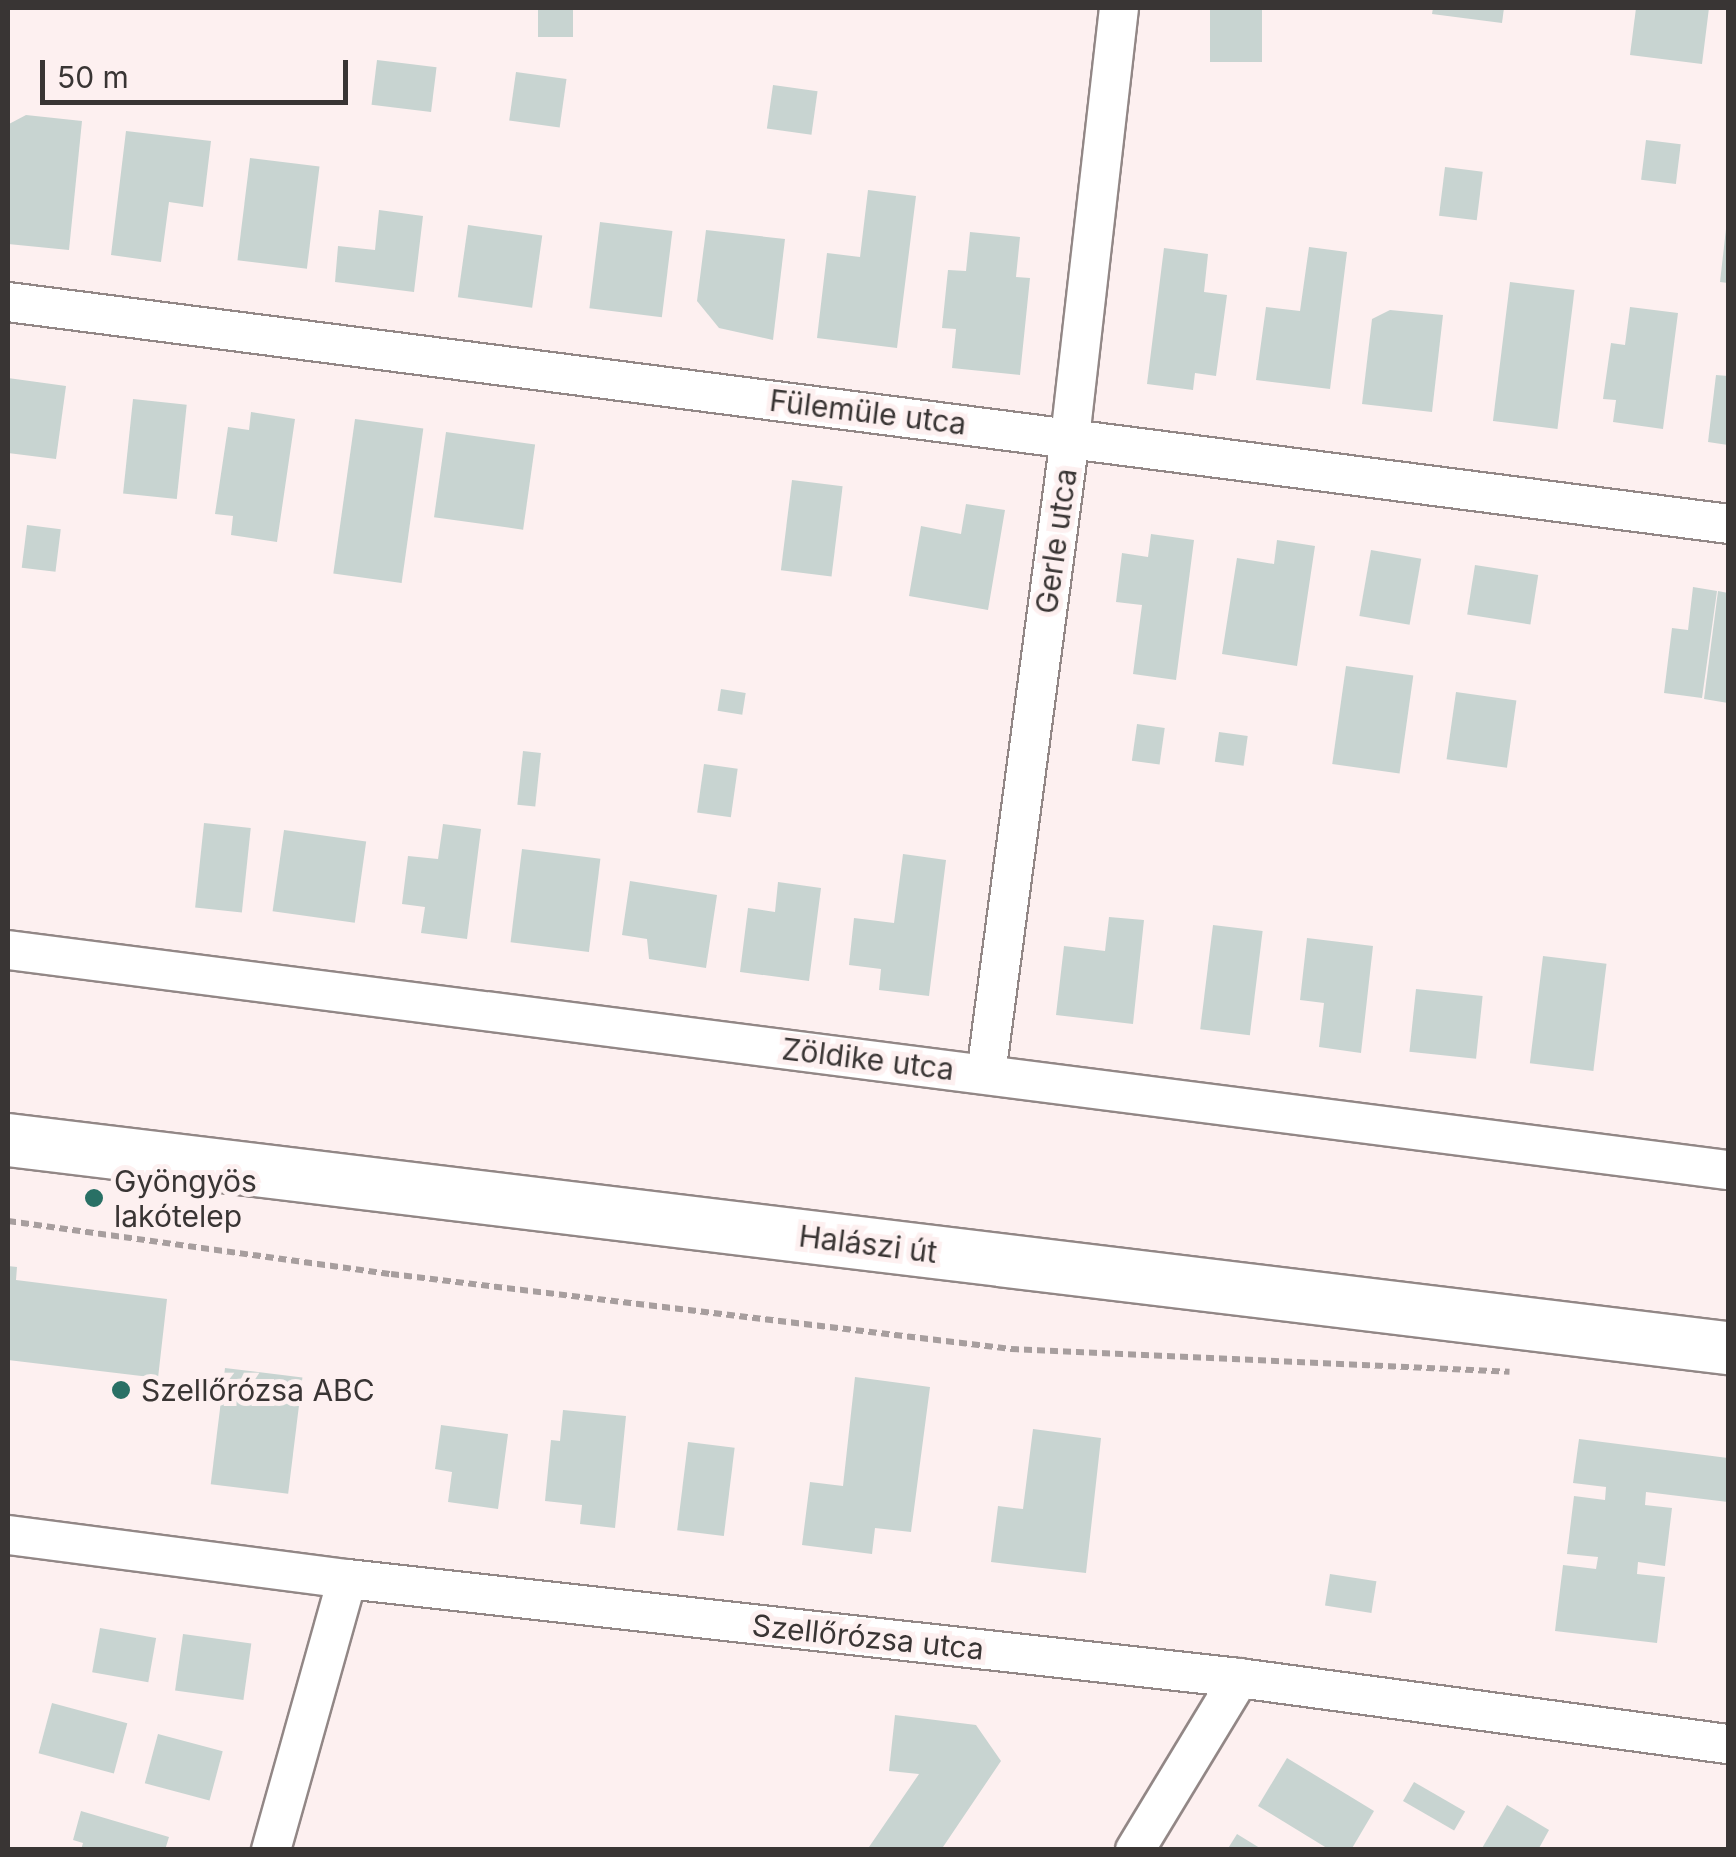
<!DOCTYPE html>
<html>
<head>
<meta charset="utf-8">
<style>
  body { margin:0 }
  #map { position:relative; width:1736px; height:1857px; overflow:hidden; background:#fdf0f0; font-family:Inter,sans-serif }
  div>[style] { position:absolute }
  .building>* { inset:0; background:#c8d4d1; transform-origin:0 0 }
  .path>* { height:6px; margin-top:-3px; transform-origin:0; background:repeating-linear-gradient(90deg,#a79e9e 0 8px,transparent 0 13px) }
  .roads { filter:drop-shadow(2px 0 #928786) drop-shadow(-2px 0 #928786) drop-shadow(0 2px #928786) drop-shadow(0 -2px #928786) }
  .street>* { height:38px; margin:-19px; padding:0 19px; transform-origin:19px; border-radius:19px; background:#fff }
  .secondary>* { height:52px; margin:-26px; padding:0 26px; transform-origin:26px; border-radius:26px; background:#fff }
  .dots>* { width:28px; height:28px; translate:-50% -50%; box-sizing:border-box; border:5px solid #fdf0f0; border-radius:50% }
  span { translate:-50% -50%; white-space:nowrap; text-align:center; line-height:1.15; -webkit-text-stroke:10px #fdf0f0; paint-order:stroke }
  .street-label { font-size:30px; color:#393534 }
  .poi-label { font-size:30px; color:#393534 }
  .left { translate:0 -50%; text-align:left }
  .frame { position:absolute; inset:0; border:10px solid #393534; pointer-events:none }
  .scale { position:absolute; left:40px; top:60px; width:308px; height:45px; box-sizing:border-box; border:5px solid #393534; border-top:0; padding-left:12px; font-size:30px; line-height:35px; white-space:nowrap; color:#393534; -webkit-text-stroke:8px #fdf0f0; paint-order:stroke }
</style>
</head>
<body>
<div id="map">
  <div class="building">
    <div style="left:538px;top:8px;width:35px;height:29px"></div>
    <div style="left:1210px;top:8px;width:52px;height:54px"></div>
    <div style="clip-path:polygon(1433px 8px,1504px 8px,1502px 23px,1432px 14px)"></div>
    <div style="clip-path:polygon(1636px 8px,1709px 8px,1702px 64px,1630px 55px)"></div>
    <div style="left:377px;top:60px;width:60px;height:45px;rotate:7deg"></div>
    <div style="left:516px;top:72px;width:51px;height:49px;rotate:8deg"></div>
    <div style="left:773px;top:85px;width:45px;height:44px;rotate:8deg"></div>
    <div style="clip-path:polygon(26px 115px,82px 121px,69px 250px,8px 244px,9px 124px)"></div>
    <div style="clip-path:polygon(126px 131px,211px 141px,203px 207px,169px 202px,161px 262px,111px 255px)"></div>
    <div style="left:1646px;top:140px;width:35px;height:40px;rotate:7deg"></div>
    <div style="left:250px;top:158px;width:70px;height:103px;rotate:7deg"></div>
    <div style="left:1445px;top:167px;width:38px;height:49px;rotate:7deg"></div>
    <div style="clip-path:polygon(868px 190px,916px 196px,897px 348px,817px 338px,827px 253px,860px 257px)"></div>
    <div style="clip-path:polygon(379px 210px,423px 216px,414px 292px,335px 282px,338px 246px,375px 250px)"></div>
    <div style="left:600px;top:222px;width:73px;height:87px;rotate:7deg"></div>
    <div style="left:468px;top:225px;width:75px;height:73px;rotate:8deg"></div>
    <div style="clip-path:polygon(1726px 229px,1728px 229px,1728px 283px,1720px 282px)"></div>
    <div style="clip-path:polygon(706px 230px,785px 239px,773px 340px,719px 328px,697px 301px)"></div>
    <div style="clip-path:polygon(970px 232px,1020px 237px,1016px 277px,1030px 278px,1020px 375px,952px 368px,956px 329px,942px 328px,948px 270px,966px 271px)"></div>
    <div style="clip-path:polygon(1309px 247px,1347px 252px,1330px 389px,1256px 380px,1266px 307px,1300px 311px)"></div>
    <div style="clip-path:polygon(1164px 248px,1208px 254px,1204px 292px,1227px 295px,1216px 376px,1195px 373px,1193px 390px,1147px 384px)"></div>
    <div style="left:1510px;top:282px;width:65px;height:140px;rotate:7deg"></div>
    <div style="clip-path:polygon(1630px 307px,1678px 313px,1663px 429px,1613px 422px,1616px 400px,1603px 399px,1611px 343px,1625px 345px)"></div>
    <div style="clip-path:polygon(1390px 310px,1443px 315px,1432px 412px,1362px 404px,1372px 319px)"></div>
    <div style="clip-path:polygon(1716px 375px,1728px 376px,1728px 445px,1708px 442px)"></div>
    <div style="clip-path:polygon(8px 378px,66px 386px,56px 459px,8px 453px)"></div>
    <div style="left:133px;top:399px;width:54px;height:95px;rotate:6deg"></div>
    <div style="clip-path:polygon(251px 412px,295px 419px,277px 542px,231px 535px,233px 516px,215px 514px,228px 427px,249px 430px)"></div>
    <div style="left:355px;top:419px;width:69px;height:156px;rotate:8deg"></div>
    <div style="left:446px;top:432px;width:90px;height:86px;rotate:8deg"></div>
    <div style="left:792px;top:480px;width:51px;height:91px;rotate:7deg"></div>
    <div style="clip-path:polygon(966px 504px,1005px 510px,988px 610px,909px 596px,921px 526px,961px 534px)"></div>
    <div style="left:27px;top:525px;width:34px;height:43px;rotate:7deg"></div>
    <div style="clip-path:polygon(1151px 534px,1194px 540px,1176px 680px,1133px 674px,1142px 605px,1116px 602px,1122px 553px,1148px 557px)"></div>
    <div style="clip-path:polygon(1277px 540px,1315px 546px,1297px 666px,1222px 654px,1237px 558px,1274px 564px)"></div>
    <div style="left:1371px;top:550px;width:51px;height:67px;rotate:10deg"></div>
    <div style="left:1475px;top:565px;width:64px;height:50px;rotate:9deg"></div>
    <div style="clip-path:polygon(1693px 587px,1717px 591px,1702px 698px,1664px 693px,1672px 628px,1688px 630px)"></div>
    <div style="clip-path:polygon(1718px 591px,1728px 593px,1728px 703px,1704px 699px)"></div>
    <div style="left:1346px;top:666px;width:68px;height:99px;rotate:8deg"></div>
    <div style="left:721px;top:689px;width:25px;height:22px;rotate:9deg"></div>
    <div style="left:1456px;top:692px;width:61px;height:68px;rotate:8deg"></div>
    <div style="left:1137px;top:724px;width:28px;height:37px;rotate:8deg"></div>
    <div style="left:1219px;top:732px;width:29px;height:30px;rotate:8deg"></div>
    <div style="left:523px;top:751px;width:18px;height:54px;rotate:6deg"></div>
    <div style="left:704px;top:764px;width:34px;height:49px;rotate:8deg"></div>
    <div style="left:204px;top:823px;width:47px;height:85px;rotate:6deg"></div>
    <div style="clip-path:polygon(443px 824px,481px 829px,467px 939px,421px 933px,425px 907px,402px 904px,408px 856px,438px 859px)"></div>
    <div style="left:284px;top:830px;width:83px;height:82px;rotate:8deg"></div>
    <div style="left:522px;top:849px;width:79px;height:94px;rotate:7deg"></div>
    <div style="clip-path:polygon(903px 854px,946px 860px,929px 996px,879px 990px,881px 969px,849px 965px,854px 918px,894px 923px)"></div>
    <div style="clip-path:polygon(630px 881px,717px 895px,706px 968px,649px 959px,647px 939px,622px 935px)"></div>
    <div style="clip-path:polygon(778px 882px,821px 888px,809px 981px,740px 972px,748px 908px,775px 912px)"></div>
    <div style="clip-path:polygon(1109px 917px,1144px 920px,1133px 1024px,1056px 1015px,1064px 946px,1105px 951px)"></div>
    <div style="left:1213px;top:925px;width:50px;height:105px;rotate:7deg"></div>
    <div style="clip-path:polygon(1307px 938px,1373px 946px,1361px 1053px,1319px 1047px,1324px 1003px,1300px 1000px)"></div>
    <div style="left:1543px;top:956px;width:64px;height:108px;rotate:7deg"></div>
    <div style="left:1416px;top:989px;width:67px;height:63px;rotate:6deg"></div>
    <div style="clip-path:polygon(8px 1266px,17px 1267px,16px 1280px,167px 1299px,158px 1378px,8px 1360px)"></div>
    <div style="left:225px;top:1368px;width:78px;height:117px;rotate:7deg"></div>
    <div style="clip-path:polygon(855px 1377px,930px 1387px,911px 1532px,875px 1528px,872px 1554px,802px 1545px,810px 1482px,843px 1486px)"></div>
    <div style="clip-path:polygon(563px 1410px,626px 1416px,615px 1528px,580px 1524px,582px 1505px,545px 1501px,551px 1440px,560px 1441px)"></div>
    <div style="clip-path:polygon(441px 1425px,508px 1434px,498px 1509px,448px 1502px,452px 1472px,435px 1469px)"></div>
    <div style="clip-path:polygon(1033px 1429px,1101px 1438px,1086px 1573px,991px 1562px,998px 1506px,1023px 1509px)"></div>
    <div style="clip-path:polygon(1579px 1439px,1728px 1458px,1728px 1502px,1646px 1492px,1645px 1505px,1672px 1508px,1665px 1566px,1638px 1562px,1637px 1574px,1665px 1577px,1657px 1643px,1555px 1631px,1563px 1565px,1596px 1569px,1598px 1557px,1567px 1554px,1574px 1496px,1605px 1500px,1606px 1487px,1573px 1483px)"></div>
    <div style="left:688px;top:1442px;width:47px;height:89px;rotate:7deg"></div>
    <div style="left:1330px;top:1574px;width:47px;height:32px;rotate:9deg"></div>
    <div style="left:100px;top:1628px;width:57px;height:45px;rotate:10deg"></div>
    <div style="left:183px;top:1634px;width:69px;height:57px;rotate:8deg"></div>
    <div style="left:52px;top:1703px;width:78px;height:52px;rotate:15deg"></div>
    <div style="clip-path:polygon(895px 1715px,976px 1725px,1001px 1761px,941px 1850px,869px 1847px,919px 1774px,889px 1771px)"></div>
    <div style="left:158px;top:1734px;width:67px;height:51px;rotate:15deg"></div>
    <div style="clip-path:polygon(1287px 1758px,1374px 1811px,1351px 1850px,1330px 1850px,1258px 1806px)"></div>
    <div style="left:1414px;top:1782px;width:59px;height:22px;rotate:30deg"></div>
    <div style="clip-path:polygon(1507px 1805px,1549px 1830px,1538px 1850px,1481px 1850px)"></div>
    <div style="clip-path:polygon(81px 1811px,169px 1837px,165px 1850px,81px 1850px,83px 1843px,73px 1840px)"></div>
    <div style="clip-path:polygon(1237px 1834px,1263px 1850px,1227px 1850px)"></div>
  </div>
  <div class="path">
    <div style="left:8px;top:1221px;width:387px;rotate:7.9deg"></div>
    <div style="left:391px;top:1274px;width:625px;rotate:6.9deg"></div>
    <div style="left:1011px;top:1349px;width:499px;rotate:2.6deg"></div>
  </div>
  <div class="roads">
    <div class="street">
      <div style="left:8px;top:302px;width:1734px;rotate:7.35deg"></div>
      <div style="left:8px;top:950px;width:1734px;rotate:7.29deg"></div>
      <div style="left:986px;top:1074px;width:642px;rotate:-82.48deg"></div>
      <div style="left:1070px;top:438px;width:433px;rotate:-83.5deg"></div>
      <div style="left:8px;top:1535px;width:342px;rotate:7.4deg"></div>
      <div style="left:347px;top:1579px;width:897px;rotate:6.33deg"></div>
      <div style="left:1239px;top:1678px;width:493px;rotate:7.7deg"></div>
      <div style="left:271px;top:1850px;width:281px;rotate:-74.3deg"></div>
      <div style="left:1135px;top:1850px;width:201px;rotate:-58.8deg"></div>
    </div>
    <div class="secondary">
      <div style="left:8px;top:1140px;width:1733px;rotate:6.9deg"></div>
    </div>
  </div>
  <div class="dots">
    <div style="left:94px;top:1198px;background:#297065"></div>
    <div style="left:121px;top:1390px;background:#297065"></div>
  </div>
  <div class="street-label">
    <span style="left:868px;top:412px;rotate:7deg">Fülemüle utca</span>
    <span style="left:1056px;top:541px;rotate:-82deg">Gerle utca</span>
    <span style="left:868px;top:1059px;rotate:7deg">Zöldike utca</span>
    <span style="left:868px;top:1244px;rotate:7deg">Halászi út</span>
    <span style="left:868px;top:1637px;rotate:6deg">Szellőrózsa utca</span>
  </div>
  <div class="poi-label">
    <span class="left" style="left:114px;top:1198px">Gyöngyös<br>lakótelep</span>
    <span class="left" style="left:141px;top:1390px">Szellőrózsa ABC</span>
  </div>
  <div class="frame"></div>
  <div class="scale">50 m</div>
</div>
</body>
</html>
